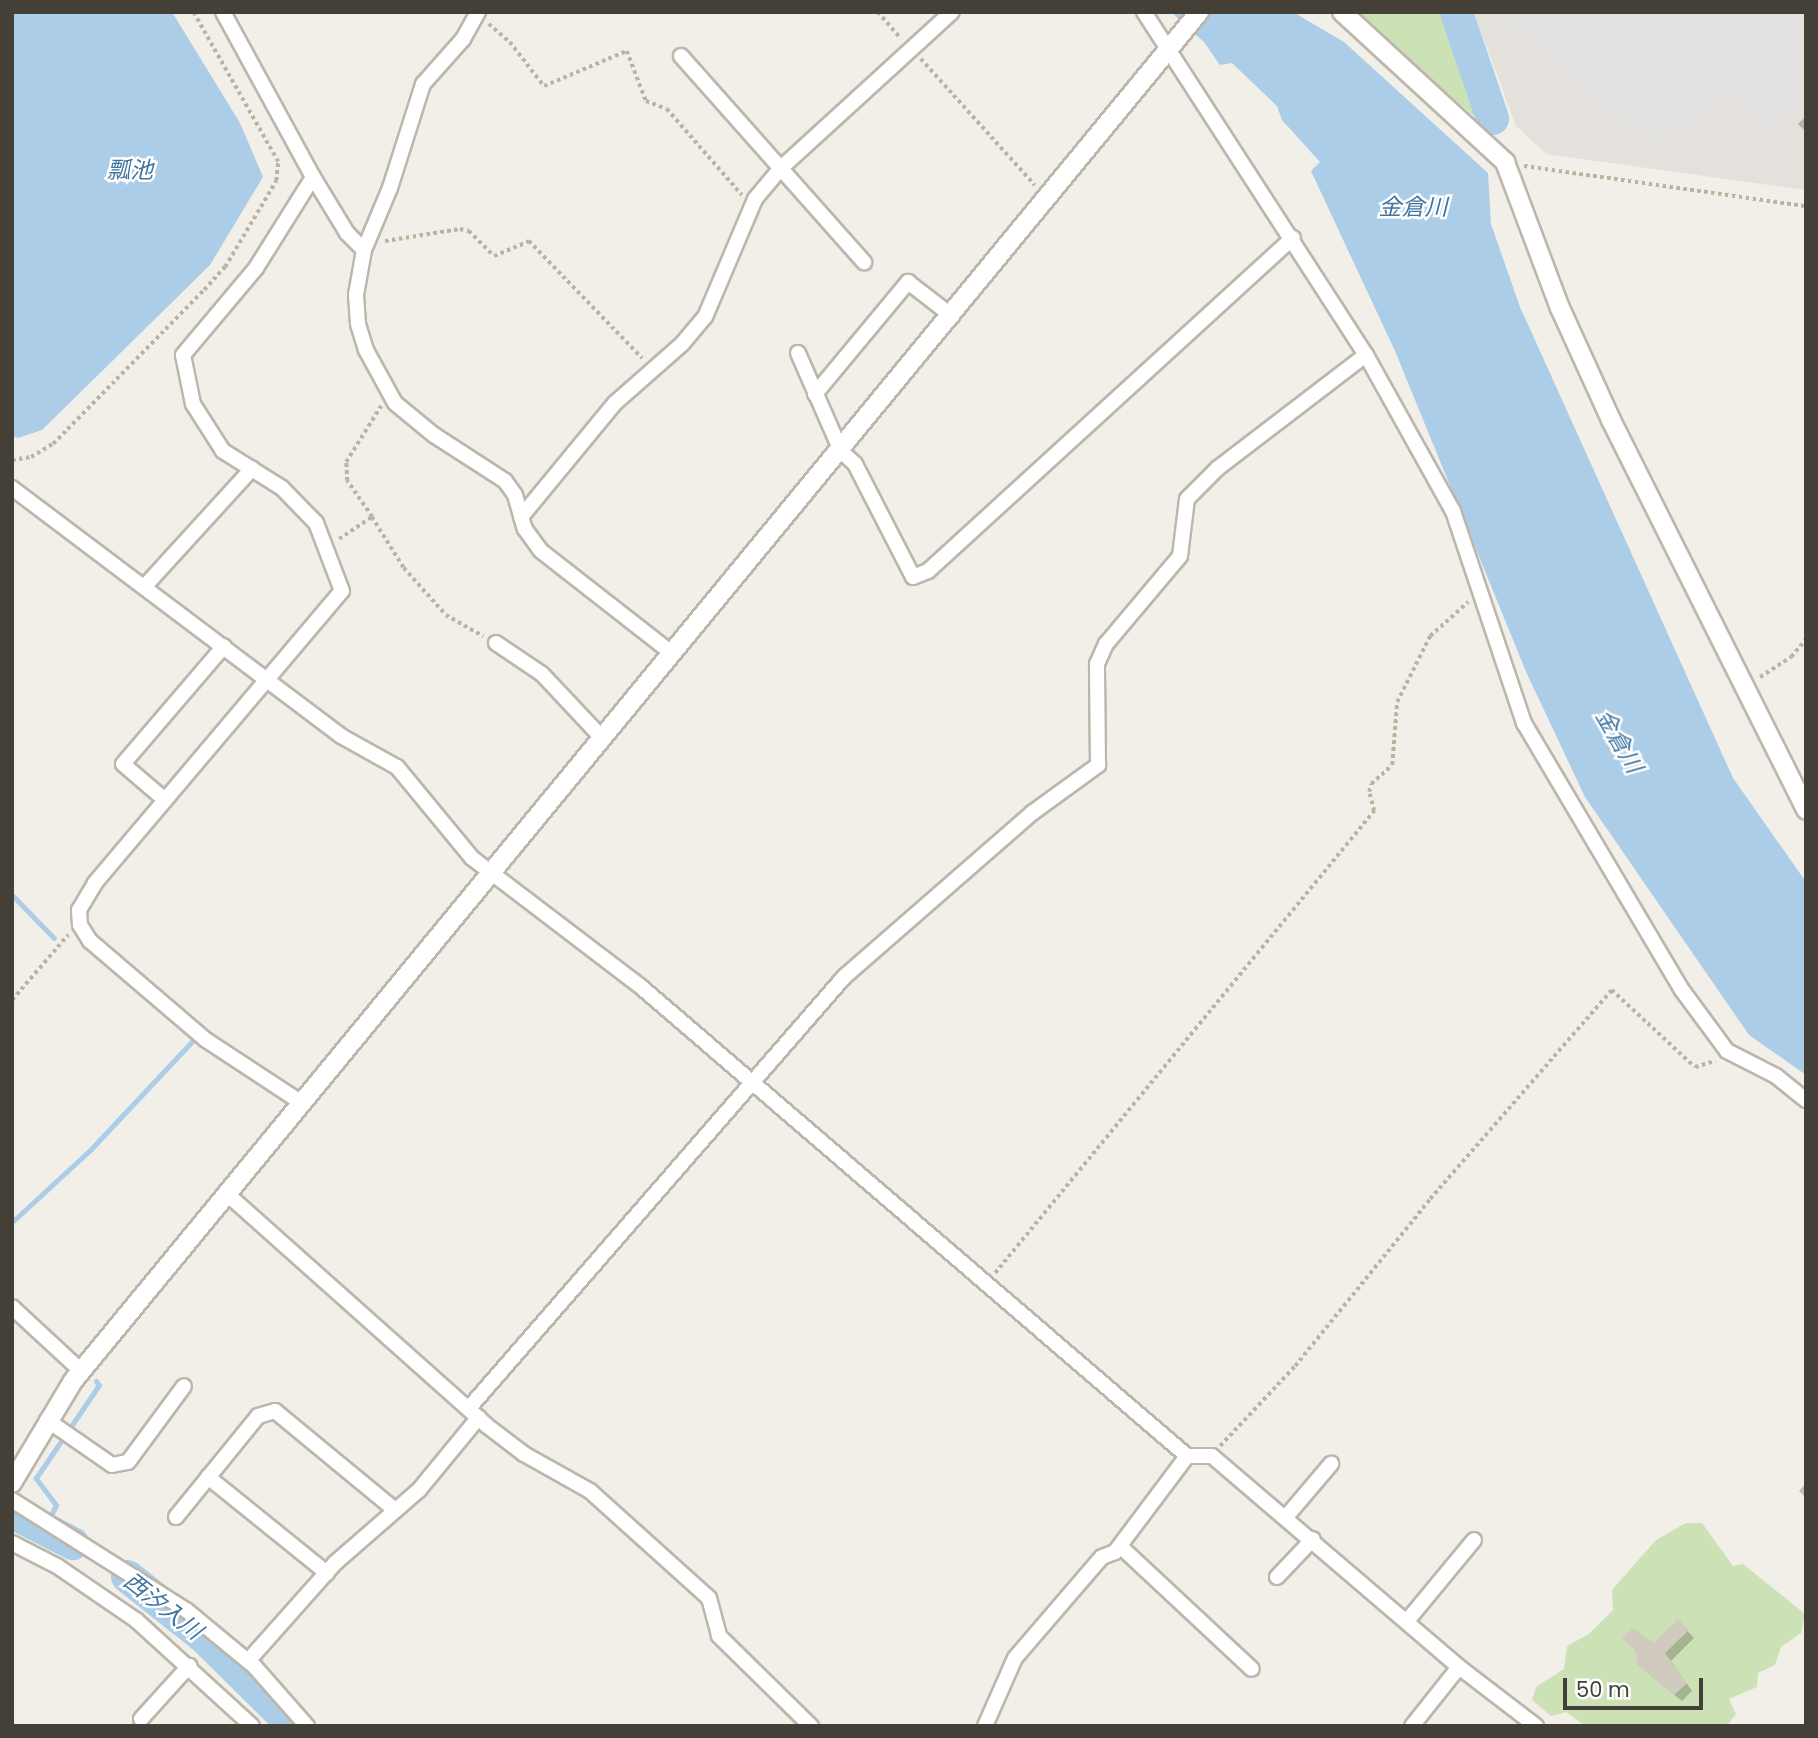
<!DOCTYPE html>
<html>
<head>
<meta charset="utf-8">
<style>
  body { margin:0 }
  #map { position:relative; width:1818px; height:1738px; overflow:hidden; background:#f1efe7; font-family:Poppins,"Noto Sans JP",sans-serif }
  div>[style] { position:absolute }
  .industrial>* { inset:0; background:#e4e0dc }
  .green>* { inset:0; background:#cce1b5 }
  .parking>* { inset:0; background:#e3e1df }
  .water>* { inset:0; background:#abcde7 }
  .shadow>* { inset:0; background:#0003 }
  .stream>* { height:5px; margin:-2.5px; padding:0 2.5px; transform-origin:2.5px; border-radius:2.5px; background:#abcde7 }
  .river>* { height:33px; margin:-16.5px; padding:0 16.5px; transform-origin:16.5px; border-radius:16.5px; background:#abcde7 }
  .building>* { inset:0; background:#d1cabe }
  .path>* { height:3.5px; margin-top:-1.75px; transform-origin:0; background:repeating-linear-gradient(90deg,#bcb29e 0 3.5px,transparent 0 7px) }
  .roads { filter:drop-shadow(2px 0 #bcb6ab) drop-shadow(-2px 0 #bcb6ab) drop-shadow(0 2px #bcb6ab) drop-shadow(0 -2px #bcb6ab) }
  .minor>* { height:14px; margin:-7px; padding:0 7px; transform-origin:7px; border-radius:7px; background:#fff }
  .tertiary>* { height:18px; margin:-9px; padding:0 9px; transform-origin:9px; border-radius:9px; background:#fff }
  span { translate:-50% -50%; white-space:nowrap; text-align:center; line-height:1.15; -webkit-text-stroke:5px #fff; paint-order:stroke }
  .water-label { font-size:23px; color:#3e75a2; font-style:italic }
  .frame { position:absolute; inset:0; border:14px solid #443f37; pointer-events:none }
  .scale { position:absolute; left:1563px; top:1678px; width:140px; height:32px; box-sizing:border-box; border:4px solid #443f37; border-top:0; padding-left:9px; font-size:21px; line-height:24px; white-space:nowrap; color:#443f37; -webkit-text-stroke:5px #fff; paint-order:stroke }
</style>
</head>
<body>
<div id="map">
  <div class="industrial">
    <div style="clip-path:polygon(1474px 12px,1806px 12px,1806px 190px,1546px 154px,1516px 126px)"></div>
  </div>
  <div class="green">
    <div style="clip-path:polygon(1354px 12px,1450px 12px,1486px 112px,1482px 123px)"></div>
    <div style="clip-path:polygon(1686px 1523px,1702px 1523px,1733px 1566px,1743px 1564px,1805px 1614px,1801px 1633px,1781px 1647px,1775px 1665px,1758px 1673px,1757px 1687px,1729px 1699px,1736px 1714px,1727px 1726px,1585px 1726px,1566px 1712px,1551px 1716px,1532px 1700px,1536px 1687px,1564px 1669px,1567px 1646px,1589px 1634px,1613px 1610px,1612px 1590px,1656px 1540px)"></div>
  </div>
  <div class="parking">
    <div style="clip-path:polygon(1806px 12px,1806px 99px,1770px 140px,1725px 101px,1683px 149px,1666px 135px,1651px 152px,1490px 13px)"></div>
  </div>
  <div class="water">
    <div style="clip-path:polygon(12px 12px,172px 12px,240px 123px,263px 177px,210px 265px,42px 430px,18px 438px,12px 436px)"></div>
    <div style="clip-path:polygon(1171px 12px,1293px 12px,1344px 42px,1488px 173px,1491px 224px,1520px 307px,1733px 778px,1806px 882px,1806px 1075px,1749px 1035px,1585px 797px,1527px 674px,1395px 351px,1311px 171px,1320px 162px,1282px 120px,1277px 106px,1232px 63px,1220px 65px,1204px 42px)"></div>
  </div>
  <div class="shadow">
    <div style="clip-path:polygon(1806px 116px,1806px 132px,1798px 124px)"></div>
    <div style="clip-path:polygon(1806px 1483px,1806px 1498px,1799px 1491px)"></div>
    <div style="clip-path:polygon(1678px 1621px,1694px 1638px,1671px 1661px,1692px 1691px,1682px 1701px,1644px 1670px,1654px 1645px)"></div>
  </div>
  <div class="stream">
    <div style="left:12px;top:895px;width:60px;rotate:45.7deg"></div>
    <div style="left:12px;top:1222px;width:108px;rotate:-42.7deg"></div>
    <div style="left:91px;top:1149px;width:155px;rotate:-46.8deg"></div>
    <div style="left:52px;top:1513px;width:9px;rotate:-63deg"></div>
    <div style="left:56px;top:1505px;width:34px;rotate:-127deg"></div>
    <div style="left:36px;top:1478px;width:112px;rotate:-55.9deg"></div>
    <div style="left:99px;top:1385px;width:5px;rotate:-127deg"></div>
  </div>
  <div class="river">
    <div style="left:1456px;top:12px;width:112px;rotate:71.2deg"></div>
    <div style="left:12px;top:1512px;width:68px;rotate:27.3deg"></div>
    <div style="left:127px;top:1576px;width:98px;rotate:38.4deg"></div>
    <div style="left:204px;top:1637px;width:127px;rotate:44.7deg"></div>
  </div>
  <div class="building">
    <div style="clip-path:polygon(1678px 1619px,1689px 1630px,1665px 1653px,1687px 1683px,1674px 1695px,1635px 1663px,1638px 1660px,1634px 1649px,1622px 1638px,1633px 1628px,1654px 1643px)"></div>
  </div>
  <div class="path">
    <div style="left:878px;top:12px;width:35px;rotate:49deg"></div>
    <div style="left:489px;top:24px;width:28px;rotate:41deg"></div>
    <div style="left:510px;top:42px;width:56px;rotate:52.3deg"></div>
    <div style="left:544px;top:86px;width:90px;rotate:-22.9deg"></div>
    <div style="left:627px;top:51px;width:53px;rotate:69.2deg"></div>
    <div style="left:646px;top:101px;width:22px;rotate:21deg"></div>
    <div style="left:667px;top:109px;width:114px;rotate:48.9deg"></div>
    <div style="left:921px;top:59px;width:170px;rotate:47.9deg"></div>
    <div style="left:1524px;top:166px;width:285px;rotate:8.1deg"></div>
    <div style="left:385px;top:241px;width:76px;rotate:-9.1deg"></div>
    <div style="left:460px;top:229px;width:9px;rotate:13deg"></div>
    <div style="left:469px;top:231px;width:35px;rotate:45deg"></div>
    <div style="left:494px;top:256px;width:38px;rotate:-23deg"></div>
    <div style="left:529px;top:241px;width:163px;rotate:46deg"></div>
    <div style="left:12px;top:460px;width:19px;rotate:-9deg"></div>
    <div style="left:31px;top:457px;width:26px;rotate:-31deg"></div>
    <div style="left:53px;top:444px;width:216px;rotate:-45.6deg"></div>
    <div style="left:204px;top:290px;width:31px;rotate:-48deg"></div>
    <div style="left:225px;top:267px;width:100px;rotate:-59.3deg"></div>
    <div style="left:276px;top:181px;width:19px;rotate:-84deg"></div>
    <div style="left:278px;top:162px;width:172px;rotate:-119.5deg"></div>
    <div style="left:372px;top:517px;width:60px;rotate:57.9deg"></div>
    <div style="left:404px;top:568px;width:63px;rotate:48.2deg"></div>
    <div style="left:446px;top:615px;width:43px;rotate:29.6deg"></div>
    <div style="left:339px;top:539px;width:40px;rotate:-34deg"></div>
    <div style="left:372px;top:517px;width:44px;rotate:-124.8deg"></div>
    <div style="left:347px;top:481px;width:19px;rotate:-93deg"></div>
    <div style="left:346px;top:462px;width:66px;rotate:-58deg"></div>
    <div style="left:1760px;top:677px;width:37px;rotate:-33deg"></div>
    <div style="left:1791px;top:657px;width:23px;rotate:-50deg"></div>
    <div style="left:12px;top:1000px;width:86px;rotate:-49.3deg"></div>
    <div style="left:995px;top:1273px;width:598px;rotate:-50.64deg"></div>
    <div style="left:1374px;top:811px;width:20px;rotate:-105deg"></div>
    <div style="left:1369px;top:792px;width:8px;rotate:-76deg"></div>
    <div style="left:1371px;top:784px;width:28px;rotate:-42deg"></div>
    <div style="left:1392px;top:765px;width:63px;rotate:-85.5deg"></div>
    <div style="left:1397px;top:702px;width:74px;rotate:-63.4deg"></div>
    <div style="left:1430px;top:636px;width:51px;rotate:-41.8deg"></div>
    <div style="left:1220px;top:1446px;width:110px;rotate:-46.8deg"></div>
    <div style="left:1295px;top:1366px;width:215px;rotate:-51deg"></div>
    <div style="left:1430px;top:1199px;width:277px;rotate:-49deg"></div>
    <div style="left:1612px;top:990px;width:113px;rotate:42.9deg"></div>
    <div style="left:1695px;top:1067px;width:21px;rotate:-17deg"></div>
  </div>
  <div class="roads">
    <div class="minor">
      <div style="left:223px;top:12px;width:188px;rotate:61.4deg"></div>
      <div style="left:313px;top:177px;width:66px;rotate:58.7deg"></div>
      <div style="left:347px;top:233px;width:24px;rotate:45deg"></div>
      <div style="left:478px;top:12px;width:31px;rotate:119deg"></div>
      <div style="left:463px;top:39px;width:60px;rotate:131.6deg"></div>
      <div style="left:423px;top:84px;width:109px;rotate:107.6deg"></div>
      <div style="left:390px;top:188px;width:67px;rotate:112.8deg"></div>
      <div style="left:364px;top:250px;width:46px;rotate:100.1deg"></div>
      <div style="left:356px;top:295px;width:29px;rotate:86deg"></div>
      <div style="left:358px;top:324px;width:27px;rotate:73deg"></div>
      <div style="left:366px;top:350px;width:60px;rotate:61.3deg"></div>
      <div style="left:395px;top:403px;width:50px;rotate:39.4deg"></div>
      <div style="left:434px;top:435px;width:85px;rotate:32.9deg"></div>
      <div style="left:505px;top:481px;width:17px;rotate:54deg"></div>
      <div style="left:515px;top:495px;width:35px;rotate:74deg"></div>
      <div style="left:525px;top:529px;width:27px;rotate:54deg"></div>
      <div style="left:541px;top:551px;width:167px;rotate:38deg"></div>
      <div style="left:1144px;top:12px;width:409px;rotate:57.1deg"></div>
      <div style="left:1366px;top:355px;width:179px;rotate:60.9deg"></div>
      <div style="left:1453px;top:511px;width:224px;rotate:71.5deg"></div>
      <div style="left:1524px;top:723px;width:310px;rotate:59.4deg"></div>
      <div style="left:1682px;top:990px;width:76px;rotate:53.6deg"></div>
      <div style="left:1727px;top:1051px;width:55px;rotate:27deg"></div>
      <div style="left:1776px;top:1076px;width:38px;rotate:39deg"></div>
      <div style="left:681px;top:56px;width:276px;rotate:48.4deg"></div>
      <div style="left:798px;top:353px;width:107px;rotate:66.3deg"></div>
      <div style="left:841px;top:451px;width:19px;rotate:43deg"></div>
      <div style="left:855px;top:464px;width:127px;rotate:62.8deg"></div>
      <div style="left:913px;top:577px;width:16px;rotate:-22deg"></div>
      <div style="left:928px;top:571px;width:494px;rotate:-42.4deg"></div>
      <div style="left:815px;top:394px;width:146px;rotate:-50.3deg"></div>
      <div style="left:908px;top:282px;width:56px;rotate:37.7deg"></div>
      <div style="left:12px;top:488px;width:412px;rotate:37deg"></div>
      <div style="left:341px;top:736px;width:64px;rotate:29deg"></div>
      <div style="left:397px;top:767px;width:118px;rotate:50.5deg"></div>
      <div style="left:472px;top:858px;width:211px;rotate:37.3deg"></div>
      <div style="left:640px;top:986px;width:721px;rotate:40.67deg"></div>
      <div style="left:1187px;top:1456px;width:25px"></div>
      <div style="left:1212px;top:1456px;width:325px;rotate:40.5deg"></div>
      <div style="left:1459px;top:1667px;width:97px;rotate:37.5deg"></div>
      <div style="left:521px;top:517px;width:148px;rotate:-50.5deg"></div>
      <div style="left:615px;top:403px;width:89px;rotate:-41.4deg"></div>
      <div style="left:682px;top:344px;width:35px;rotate:-50deg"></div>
      <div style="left:705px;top:317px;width:128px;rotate:-67deg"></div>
      <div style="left:755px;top:199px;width:40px;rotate:-50deg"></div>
      <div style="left:781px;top:168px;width:231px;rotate:-42.4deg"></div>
      <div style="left:145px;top:586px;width:159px;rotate:-47.6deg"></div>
      <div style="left:496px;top:643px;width:55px;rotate:34deg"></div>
      <div style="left:542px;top:674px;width:88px;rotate:46.8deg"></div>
      <div style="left:165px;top:800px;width:55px;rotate:-139.4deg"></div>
      <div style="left:123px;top:764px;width:155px;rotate:-49.4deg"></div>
      <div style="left:302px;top:1103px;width:115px;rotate:-146.7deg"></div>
      <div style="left:206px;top:1040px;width:153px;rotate:-139.5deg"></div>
      <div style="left:90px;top:941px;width:19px;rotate:-122deg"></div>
      <div style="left:80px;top:925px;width:15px;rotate:-94deg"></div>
      <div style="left:79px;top:910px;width:31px;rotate:-59deg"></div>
      <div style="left:95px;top:883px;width:382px;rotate:-49.8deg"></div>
      <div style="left:342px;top:591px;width:73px;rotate:-110.9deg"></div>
      <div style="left:316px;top:523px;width:49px;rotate:-134.2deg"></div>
      <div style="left:282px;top:488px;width:70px;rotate:-147.9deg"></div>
      <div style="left:223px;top:451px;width:56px;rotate:-122.6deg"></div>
      <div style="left:193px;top:404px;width:50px;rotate:-101.5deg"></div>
      <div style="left:183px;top:355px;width:114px;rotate:-50deg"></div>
      <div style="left:256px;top:268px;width:107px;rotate:-57.9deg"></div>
      <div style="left:227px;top:1194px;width:347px;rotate:41.7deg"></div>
      <div style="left:486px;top:1425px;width:48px;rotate:37.3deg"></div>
      <div style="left:524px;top:1454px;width:76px;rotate:29.3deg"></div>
      <div style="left:590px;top:1491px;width:160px;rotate:42deg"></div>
      <div style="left:709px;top:1598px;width:39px;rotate:75deg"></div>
      <div style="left:719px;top:1636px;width:129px;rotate:44.4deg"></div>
      <div style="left:12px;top:1307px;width:94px;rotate:42.8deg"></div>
      <div style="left:469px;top:1408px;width:571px;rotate:-48.97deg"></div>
      <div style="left:844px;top:977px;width:249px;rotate:-41.1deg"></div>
      <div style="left:1032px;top:813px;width:82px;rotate:-36deg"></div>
      <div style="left:1098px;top:765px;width:101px;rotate:-90.6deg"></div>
      <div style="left:1097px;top:664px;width:22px;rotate:-66deg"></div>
      <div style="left:1106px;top:644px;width:115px;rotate:-49.9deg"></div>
      <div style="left:1180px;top:556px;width:57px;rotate:-83deg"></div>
      <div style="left:1187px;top:499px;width:44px;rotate:-45deg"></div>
      <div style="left:1218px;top:468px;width:186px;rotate:-37.4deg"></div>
      <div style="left:47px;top:1420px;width:79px;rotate:34.7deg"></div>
      <div style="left:112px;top:1465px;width:16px;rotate:-11deg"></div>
      <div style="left:128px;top:1462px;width:94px;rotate:-53.6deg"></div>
      <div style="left:208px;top:1477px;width:153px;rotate:38.9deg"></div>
      <div style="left:12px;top:1500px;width:206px;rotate:32.3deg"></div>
      <div style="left:186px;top:1610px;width:89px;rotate:39.6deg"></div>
      <div style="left:255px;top:1667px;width:79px;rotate:48.6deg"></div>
      <div style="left:176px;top:1517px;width:130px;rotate:-50.9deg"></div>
      <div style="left:258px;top:1416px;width:18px;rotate:-16deg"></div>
      <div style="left:275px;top:1411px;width:156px;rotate:39.5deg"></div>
      <div style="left:1286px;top:1517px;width:70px;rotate:-49.7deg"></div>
      <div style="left:12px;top:1543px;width:51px;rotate:27.1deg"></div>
      <div style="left:57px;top:1566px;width:96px;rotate:34.4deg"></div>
      <div style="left:136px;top:1620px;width:157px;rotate:42.4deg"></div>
      <div style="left:1120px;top:1546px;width:180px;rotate:43deg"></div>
      <div style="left:1277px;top:1577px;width:52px;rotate:-46.5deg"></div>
      <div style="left:1407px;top:1621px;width:105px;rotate:-50.4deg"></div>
      <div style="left:248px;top:1661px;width:131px;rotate:-48.4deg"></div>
      <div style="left:335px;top:1563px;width:111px;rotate:-41deg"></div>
      <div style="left:419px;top:1490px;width:94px;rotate:-50.6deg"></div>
      <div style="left:141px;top:1719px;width:72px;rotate:-47.8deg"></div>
      <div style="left:985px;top:1726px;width:74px;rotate:-66.2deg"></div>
      <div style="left:1015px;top:1658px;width:133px;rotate:-49.3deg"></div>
      <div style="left:1102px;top:1557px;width:14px;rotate:-21deg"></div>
      <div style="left:1115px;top:1552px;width:120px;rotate:-53.1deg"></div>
      <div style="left:1412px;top:1726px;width:75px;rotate:-51.5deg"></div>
    </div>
    <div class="tertiary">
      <div style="left:1342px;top:12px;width:222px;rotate:42.6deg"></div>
      <div style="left:1505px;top:162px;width:156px;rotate:69.4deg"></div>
      <div style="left:1560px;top:308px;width:123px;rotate:65.5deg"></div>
      <div style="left:1611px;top:420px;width:436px;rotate:63.4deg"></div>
      <div style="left:12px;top:1483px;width:119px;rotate:-59.1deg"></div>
      <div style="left:73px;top:1381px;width:1773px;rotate:-50.56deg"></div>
    </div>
  </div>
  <div class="water-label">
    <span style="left:130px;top:170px">瓢池</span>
    <span style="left:1413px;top:207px">金倉川</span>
    <span style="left:1619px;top:741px;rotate:60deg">金倉川</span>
    <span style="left:163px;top:1606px;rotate:38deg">西汐入川</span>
  </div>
  <div class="frame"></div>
  <div class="scale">50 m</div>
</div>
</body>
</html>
